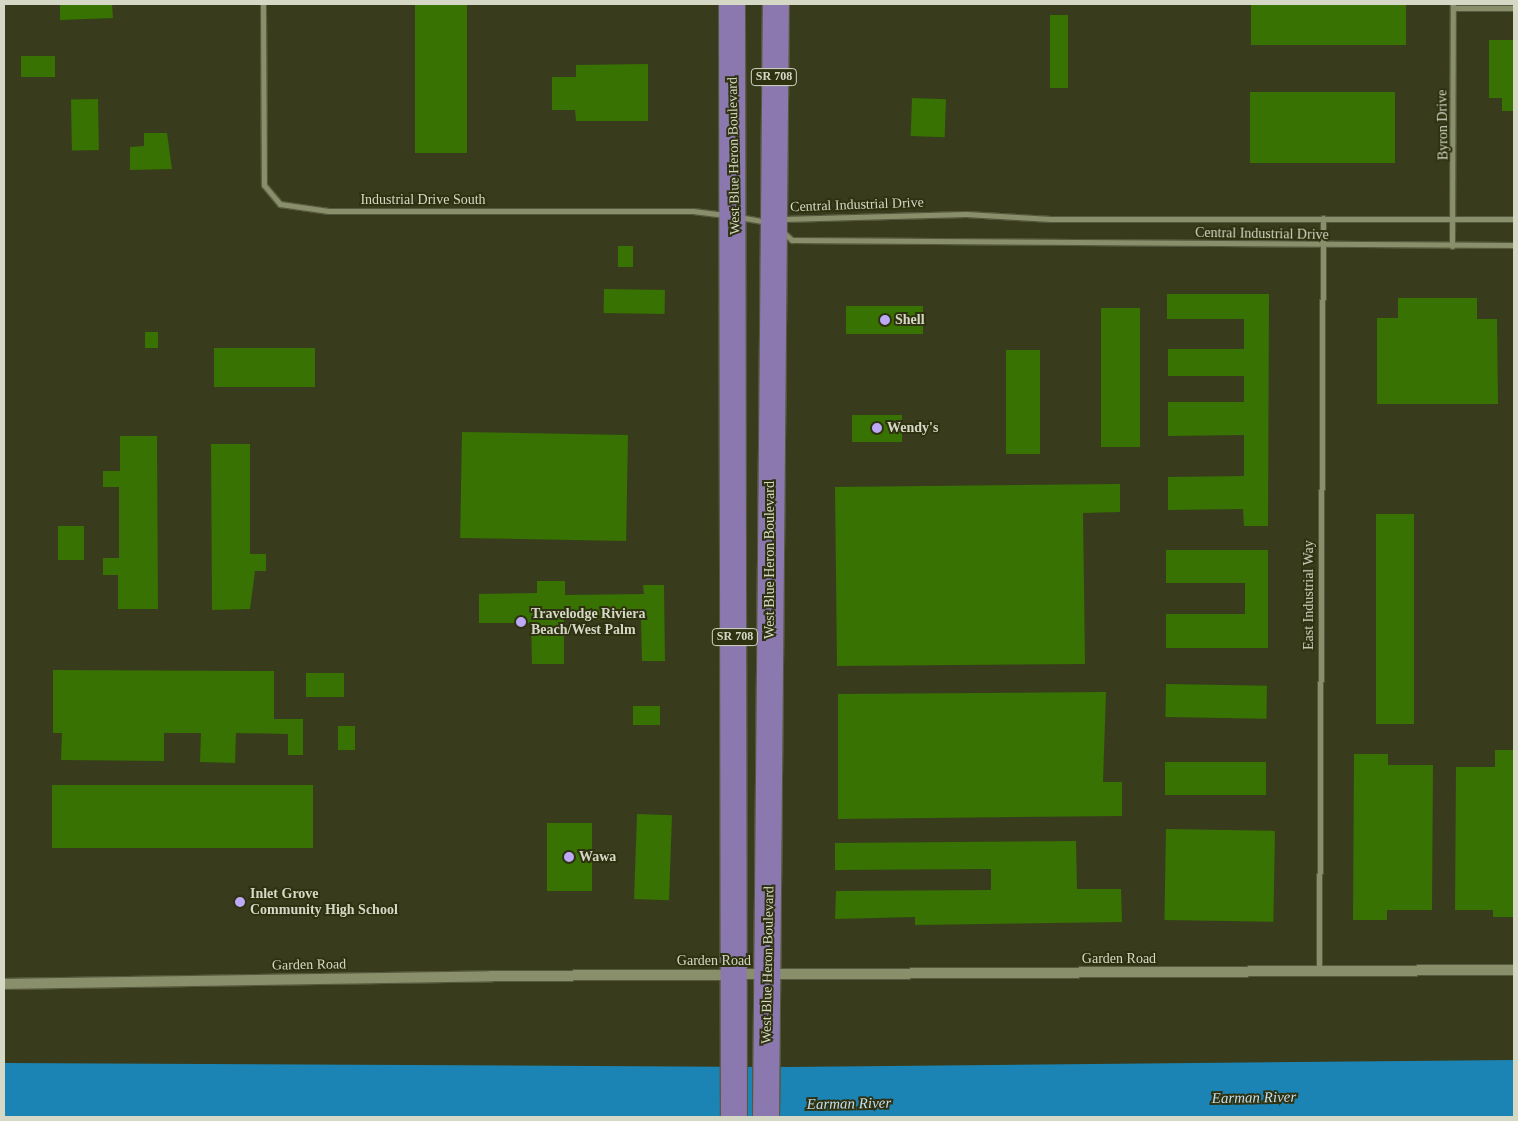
<!DOCTYPE html>
<html>
<head>
<meta charset="utf-8">
<style>
  body { margin:0 }
  #map { position:relative; width:1518px; height:1121px; overflow:hidden; background:#383c1c; font-family:Georgia,serif }
  div>[style] { position:absolute }
  .water>* { inset:0; background:#1c84b5 }
  .building>* { inset:0; background:#377202; transform-origin:0 0 }
  .roads { filter:drop-shadow(1px 0 #56593d) drop-shadow(-1px 0 #56593d) drop-shadow(0 1px #56593d) drop-shadow(0 -1px #56593d) }
  .street>* { height:5px; margin:-2.5px; padding:0 2.5px; transform-origin:2.5px; border-radius:2.5px; background:#898f6b }
  .secondary>* { height:10px; margin:-5px; padding:0 5px; transform-origin:5px; border-radius:5px; background:#898f6b }
  .primary>* { height:26px; margin:-13px; padding:0 13px; transform-origin:13px; border-radius:13px; background:#8b78ae }
  .dots>* { width:14px; height:14px; translate:-50% -50%; box-sizing:border-box; border:2px solid #2e3211; border-radius:50% }
  span { translate:-50% -50%; white-space:nowrap; text-align:center; line-height:1.15; -webkit-text-stroke:4px #2e3211; paint-order:stroke }
  .shield-label span { padding:1px 4px; background:#2e3211; border:1px solid; border-radius:4px; -webkit-text-stroke-width:0 }
  .shield-label { font-size:12px; color:#d5d8c5; font-weight:700 }
  .street-label { font-size:14px; color:#d5d8c5 }
  .poi-label { font-size:14px; color:#d5d8c5; font-weight:700 }
  .left { translate:0 -50%; text-align:left }
  .water-label { font-size:15px; color:#c4deee; font-style:italic }
  .frame { position:absolute; inset:0; border:5px solid #d5d8c5; pointer-events:none }
</style>
</head>
<body>
<div id="map">
  <div class="water">
    <div style="clip-path:polygon(1514px 1060px,1514px 1117px,4px 1117px,4px 1063px,787px 1067px)"></div>
  </div>
  <div class="building">
    <div style="clip-path:polygon(60px 4px,112px 4px,113px 18px,60px 20px)"></div>
    <div style="left:415px;top:4px;width:52px;height:149px"></div>
    <div style="left:1251px;top:4px;width:155px;height:41px"></div>
    <div style="left:1050px;top:15px;width:18px;height:73px"></div>
    <div style="clip-path:polygon(1489px 40px,1514px 40px,1514px 111px,1502px 111px,1502px 98px,1489px 98px)"></div>
    <div style="left:55px;top:56px;width:21px;height:34px;rotate:90deg"></div>
    <div style="clip-path:polygon(648px 64px,648px 121px,576px 121px,575px 110px,552px 110px,552px 77px,576px 77px,576px 65px)"></div>
    <div style="left:1250px;top:92px;width:145px;height:71px"></div>
    <div style="left:912px;top:98px;width:34px;height:38px;rotate:2deg"></div>
    <div style="left:98px;top:99px;width:51px;height:27px;rotate:89deg"></div>
    <div style="clip-path:polygon(144px 133px,167px 133px,172px 169px,130px 170px,130px 147px,144px 146px)"></div>
    <div style="left:618px;top:246px;width:15px;height:21px"></div>
    <div style="left:604px;top:289px;width:61px;height:24px;rotate:1deg"></div>
    <div style="clip-path:polygon(1167px 294px,1269px 294px,1268px 526px,1244px 526px,1243px 509px,1168px 510px,1168px 477px,1244px 476px,1244px 435px,1168px 436px,1168px 402px,1244px 402px,1244px 376px,1168px 376px,1168px 349px,1244px 349px,1244px 319px,1167px 319px)"></div>
    <div style="clip-path:polygon(1398px 298px,1477px 298px,1477px 319px,1497px 319px,1498px 404px,1377px 404px,1377px 318px,1398px 318px)"></div>
    <div style="left:846px;top:306px;width:77px;height:28px"></div>
    <div style="left:1101px;top:308px;width:39px;height:139px"></div>
    <div style="left:145px;top:332px;width:13px;height:16px"></div>
    <div style="left:214px;top:348px;width:101px;height:39px"></div>
    <div style="left:1006px;top:350px;width:34px;height:104px"></div>
    <div style="left:852px;top:415px;width:50px;height:27px"></div>
    <div style="left:462px;top:432px;width:166px;height:106px;rotate:1deg"></div>
    <div style="clip-path:polygon(120px 436px,157px 436px,158px 609px,118px 609px,118px 575px,103px 575px,103px 558px,119px 558px,119px 487px,103px 487px,103px 471px,120px 471px)"></div>
    <div style="clip-path:polygon(211px 444px,250px 444px,250px 554px,266px 554px,266px 571px,255px 571px,250px 609px,212px 610px)"></div>
    <div style="clip-path:polygon(1120px 484px,1120px 512px,1083px 513px,1085px 664px,837px 666px,835px 487px)"></div>
    <div style="left:1376px;top:514px;width:38px;height:210px"></div>
    <div style="left:58px;top:526px;width:26px;height:34px"></div>
    <div style="clip-path:polygon(1166px 550px,1268px 550px,1268px 648px,1166px 648px,1166px 614px,1245px 614px,1245px 583px,1166px 583px)"></div>
    <div style="clip-path:polygon(537px 581px,565px 581px,565px 595px,644px 594px,643px 585px,664px 585px,665px 661px,642px 661px,641px 620px,564px 620px,564px 664px,532px 664px,531px 623px,479px 623px,479px 594px,537px 593px)"></div>
    <div style="clip-path:polygon(53px 670px,274px 671px,274px 719px,303px 719px,303px 755px,288px 755px,288px 734px,236px 733px,235px 763px,200px 762px,201px 733px,164px 733px,164px 761px,61px 760px,62px 733px,53px 733px)"></div>
    <div style="left:306px;top:673px;width:38px;height:24px"></div>
    <div style="left:1166px;top:684px;width:101px;height:33px;rotate:1deg"></div>
    <div style="clip-path:polygon(1106px 692px,1103px 782px,1122px 782px,1122px 816px,838px 819px,838px 694px)"></div>
    <div style="left:633px;top:706px;width:27px;height:19px"></div>
    <div style="left:338px;top:726px;width:17px;height:24px"></div>
    <div style="clip-path:polygon(1495px 750px,1514px 750px,1514px 917px,1493px 917px,1493px 910px,1455px 910px,1456px 767px,1495px 767px)"></div>
    <div style="clip-path:polygon(1354px 754px,1388px 754px,1388px 765px,1433px 765px,1432px 910px,1387px 910px,1387px 920px,1353px 920px)"></div>
    <div style="left:1165px;top:762px;width:101px;height:33px"></div>
    <div style="left:52px;top:785px;width:261px;height:63px"></div>
    <div style="left:637px;top:814px;width:35px;height:85px;rotate:2deg"></div>
    <div style="left:592px;top:823px;width:68px;height:45px;rotate:90deg"></div>
    <div style="left:1166px;top:829px;width:109px;height:91px;rotate:1deg"></div>
    <div style="clip-path:polygon(1076px 841px,1077px 889px,1121px 889px,1122px 922px,915px 925px,915px 917px,835px 919px,836px 891px,991px 890px,991px 869px,835px 870px,835px 843px)"></div>
  </div>
  <div class="roads">
    <div class="street">
      <div style="left:263px;top:4px;width:181px;rotate:89.7deg"></div>
      <div style="left:264px;top:185px;width:25px;rotate:50deg"></div>
      <div style="left:280px;top:204px;width:49px;rotate:8.3deg"></div>
      <div style="left:328px;top:211px;width:365px"></div>
      <div style="left:693px;top:211px;width:32px;rotate:7deg"></div>
      <div style="left:1453px;top:8px;width:61px"></div>
      <div style="left:739px;top:217px;width:28px;rotate:10deg"></div>
      <div style="left:783px;top:219px;width:183px;rotate:-1.6deg"></div>
      <div style="left:966px;top:214px;width:85px;rotate:3.4deg"></div>
      <div style="left:1051px;top:219px;width:463px"></div>
      <div style="left:783px;top:232px;width:12px;rotate:42deg"></div>
      <div style="left:792px;top:240px;width:722px;rotate:0.4deg"></div>
      <div style="left:1452px;top:246px;width:242px;rotate:-89.8deg"></div>
      <div style="left:1319px;top:971px;width:753px;rotate:-89.7deg"></div>
    </div>
    <div class="secondary">
      <div style="left:4px;top:984px;width:487px;rotate:-0.9deg"></div>
      <div style="left:491px;top:976px;width:1023px;rotate:-0.34deg"></div>
    </div>
    <div class="primary">
      <div style="left:732px;top:4px;width:1113px;rotate:89.9deg"></div>
      <div style="left:766px;top:1117px;width:1113px;rotate:-89.49deg"></div>
    </div>
  </div>
  <div class="dots">
    <div style="left:885px;top:320px;background:#bda9f5"></div>
    <div style="left:877px;top:428px;background:#bda9f5"></div>
    <div style="left:521px;top:622px;background:#bda9f5"></div>
    <div style="left:569px;top:857px;background:#bda9f5"></div>
    <div style="left:240px;top:902px;background:#bda9f5"></div>
  </div>
  <div class="shield-label">
    <span style="left:774px;top:77px">SR 708</span>
    <span style="left:735px;top:637px">SR 708</span>
  </div>
  <div class="street-label">
    <span style="left:1443px;top:125px;rotate:-91deg">Byron Drive</span>
    <span style="left:734px;top:156px;rotate:-91deg">West Blue Heron Boulevard</span>
    <span style="left:423px;top:200px">Industrial Drive South</span>
    <span style="left:857px;top:205px;rotate:-2deg">Central Industrial Drive</span>
    <span style="left:1262px;top:234px;rotate:1deg">Central Industrial Drive</span>
    <span style="left:770px;top:560px;rotate:-90deg">West Blue Heron Boulevard</span>
    <span style="left:1309px;top:595px;rotate:-90deg">East Industrial Way</span>
    <span style="left:1119px;top:959px">Garden Road</span>
    <span style="left:714px;top:961px">Garden Road</span>
    <span style="left:309px;top:965px;rotate:-1deg">Garden Road</span>
    <span style="left:768px;top:965px;rotate:-89deg">West Blue Heron Boulevard</span>
  </div>
  <div class="poi-label">
    <span class="left" style="left:895px;top:320px">Shell</span>
    <span class="left" style="left:887px;top:428px">Wendy's</span>
    <span class="left" style="left:531px;top:622px">Travelodge Riviera<br>Beach/West Palm</span>
    <span class="left" style="left:579px;top:857px">Wawa</span>
    <span class="left" style="left:250px;top:902px">Inlet Grove<br>Community High School</span>
  </div>
  <div class="water-label">
    <span style="left:1254px;top:1098px;rotate:-1deg">Earman River</span>
    <span style="left:849px;top:1104px;rotate:-1deg">Earman River</span>
  </div>
  <div class="frame"></div>
</div>
</body>
</html>
